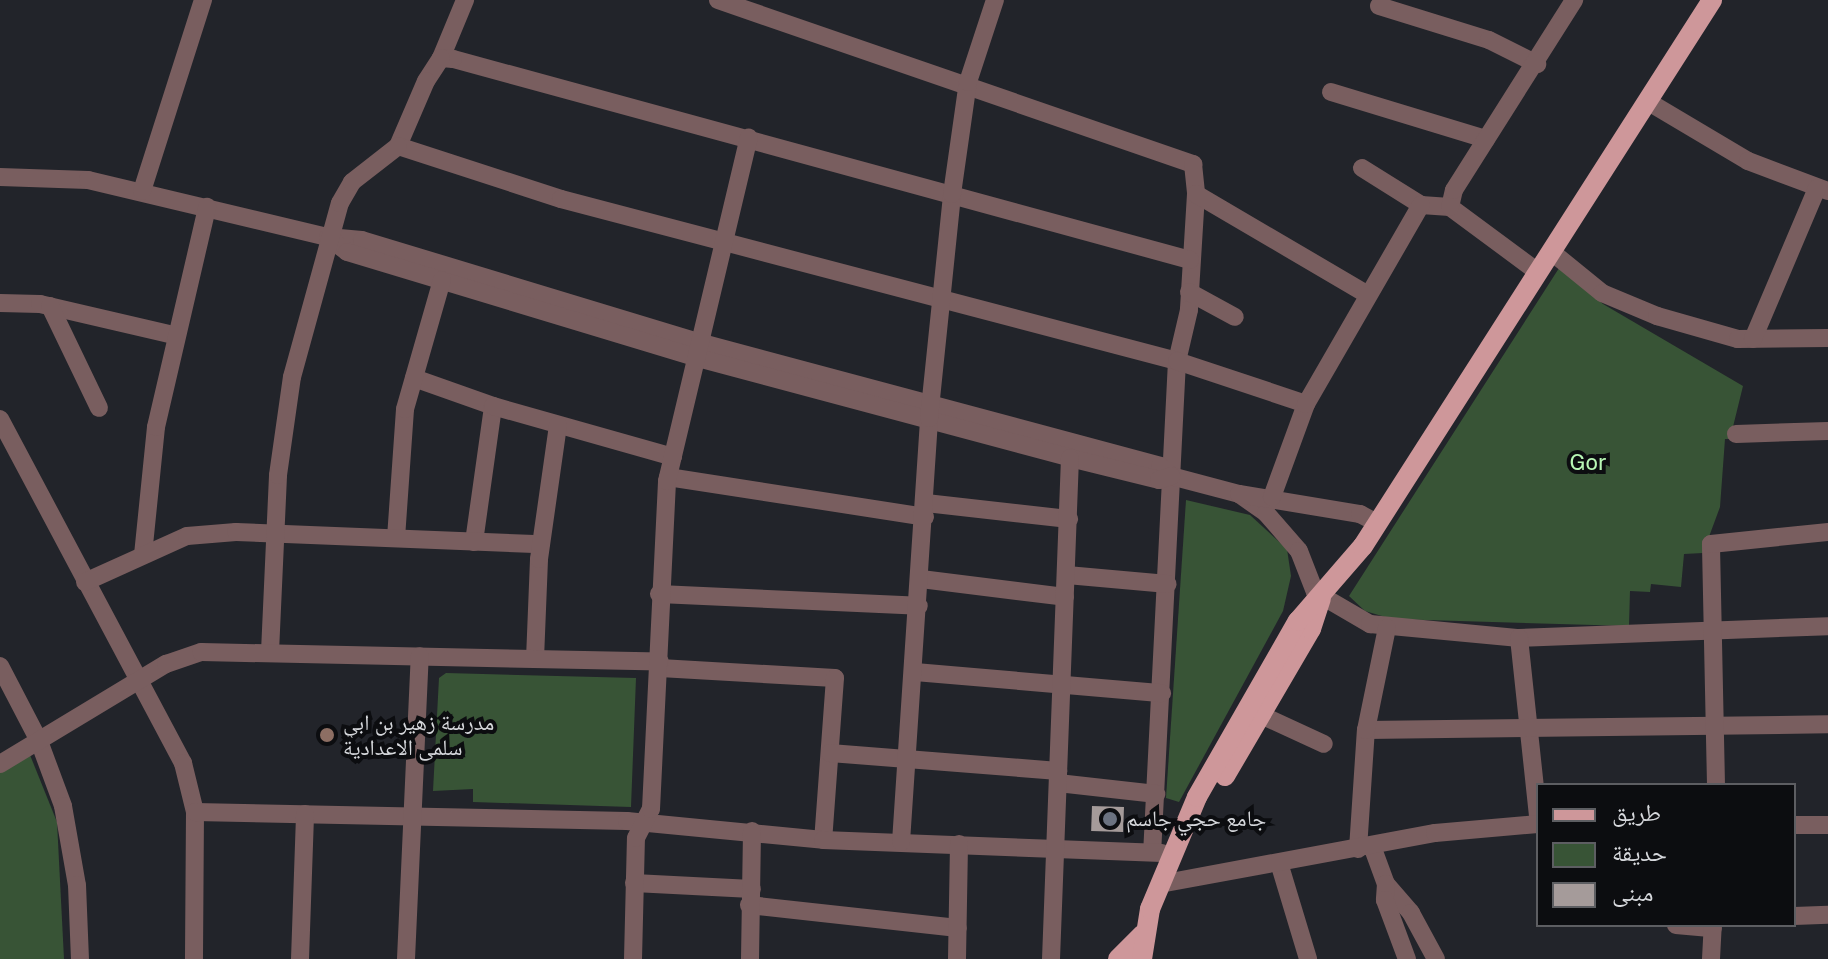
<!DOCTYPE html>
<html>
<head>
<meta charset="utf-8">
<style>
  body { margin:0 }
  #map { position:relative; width:1828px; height:959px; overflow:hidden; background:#22242a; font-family:"Public Sans","Noto Naskh Arabic",sans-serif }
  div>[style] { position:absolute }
  .green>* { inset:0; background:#385436 }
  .building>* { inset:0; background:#a59b9a; transform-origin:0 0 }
  .minor>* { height:18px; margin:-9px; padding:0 9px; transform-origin:9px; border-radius:9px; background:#795e5f }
  .major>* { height:20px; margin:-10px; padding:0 10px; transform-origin:10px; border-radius:10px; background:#ce979a }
  .dots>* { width:22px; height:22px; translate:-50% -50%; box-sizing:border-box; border:4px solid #0c0d10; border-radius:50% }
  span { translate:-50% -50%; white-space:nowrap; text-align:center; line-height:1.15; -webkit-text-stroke:8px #0c0d10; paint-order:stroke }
  .park-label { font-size:22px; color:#b8f7b5 }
  .poi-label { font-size:22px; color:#d6d8dc }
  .left { translate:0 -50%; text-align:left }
  .legend { position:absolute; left:1536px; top:783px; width:260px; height:144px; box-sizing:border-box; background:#0c0d10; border:2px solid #5d5e62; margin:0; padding:10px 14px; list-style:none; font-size:24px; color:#d6d8dc }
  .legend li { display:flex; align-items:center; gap:16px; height:40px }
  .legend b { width:40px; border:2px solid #5d5e62 }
</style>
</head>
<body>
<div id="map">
  <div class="green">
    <div style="clip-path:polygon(1561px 265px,1603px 304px,1743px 386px,1730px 439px,1725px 439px,1720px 507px,1703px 553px,1684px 554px,1681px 587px,1651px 584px,1650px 592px,1630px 591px,1629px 626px,1392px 619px,1365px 611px,1349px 596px)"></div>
    <div style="clip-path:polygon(1186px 500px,1250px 515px,1287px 549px,1291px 576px,1283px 611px,1179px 802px,1166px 798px)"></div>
    <div style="clip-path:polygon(446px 673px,636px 678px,631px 807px,473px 802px,473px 789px,433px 791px,439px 678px)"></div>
    <div style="clip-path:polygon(30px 755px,57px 822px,64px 959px,0 959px,0 771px)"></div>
  </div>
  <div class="building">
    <div style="left:1092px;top:806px;width:32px;height:25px;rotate:2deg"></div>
  </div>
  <div class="minor">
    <div style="left:718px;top:0;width:503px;rotate:19.05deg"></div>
    <div style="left:1193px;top:164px;width:30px;rotate:84deg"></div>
    <div style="left:1196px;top:194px;width:116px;rotate:93.5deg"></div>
    <div style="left:1189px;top:310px;width:52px;rotate:103.2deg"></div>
    <div style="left:1177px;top:361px;width:490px;rotate:92.9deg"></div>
    <div style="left:1379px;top:6px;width:115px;rotate:17.2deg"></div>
    <div style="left:1489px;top:40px;width:54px;rotate:26.6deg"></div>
    <div style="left:441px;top:58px;width:63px;rotate:-67.5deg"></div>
    <div style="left:1331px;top:92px;width:162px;rotate:16.9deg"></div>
    <div style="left:1647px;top:101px;width:117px;rotate:30.7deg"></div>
    <div style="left:1748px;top:161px;width:85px;rotate:20.6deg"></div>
    <div style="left:1362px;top:168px;width:70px;rotate:32.1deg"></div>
    <div style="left:1421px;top:205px;width:29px;rotate:4deg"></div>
    <div style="left:1450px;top:207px;width:109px;rotate:36.5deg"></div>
    <div style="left:0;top:177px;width:88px;rotate:2deg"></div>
    <div style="left:88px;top:180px;width:247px;rotate:13.4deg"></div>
    <div style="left:328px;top:237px;width:34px;rotate:5deg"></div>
    <div style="left:362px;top:240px;width:355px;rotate:16.9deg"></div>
    <div style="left:702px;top:343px;width:474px;rotate:15deg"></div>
    <div style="left:1160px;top:466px;width:15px;rotate:42deg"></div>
    <div style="left:1171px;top:476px;width:70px;rotate:14.8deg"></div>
    <div style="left:1239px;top:494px;width:33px;rotate:35deg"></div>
    <div style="left:1266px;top:513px;width:50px;rotate:49deg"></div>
    <div style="left:1299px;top:551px;width:44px;rotate:68.7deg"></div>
    <div style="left:1315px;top:592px;width:64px;rotate:30.2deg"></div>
    <div style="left:1370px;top:624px;width:150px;rotate:5.4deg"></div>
    <div style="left:1519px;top:638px;width:309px;rotate:-2.2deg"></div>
    <div style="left:142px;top:191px;width:201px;rotate:-72.3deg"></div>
    <div style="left:1196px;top:194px;width:199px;rotate:30.4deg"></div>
    <div style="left:1450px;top:207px;width:17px;rotate:-77deg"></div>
    <div style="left:1454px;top:190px;width:225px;rotate:-57.7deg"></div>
    <div style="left:328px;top:237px;width:24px;rotate:38deg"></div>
    <div style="left:347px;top:252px;width:367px;rotate:16.8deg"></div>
    <div style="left:698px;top:358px;width:385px;rotate:15deg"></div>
    <div style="left:1070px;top:458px;width:92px;rotate:13.9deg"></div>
    <div style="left:1159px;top:480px;width:13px;rotate:-18deg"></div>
    <div style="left:1553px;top:253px;width:63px;rotate:39.2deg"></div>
    <div style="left:1602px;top:293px;width:60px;rotate:22.7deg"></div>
    <div style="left:1657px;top:316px;width:84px;rotate:15.9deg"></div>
    <div style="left:1738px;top:339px;width:90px;rotate:-0.6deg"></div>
    <div style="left:1190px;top:260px;width:764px;rotate:-164.74deg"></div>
    <div style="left:453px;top:59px;width:12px;rotate:-175deg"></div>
    <div style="left:441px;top:58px;width:27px;rotate:123deg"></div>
    <div style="left:426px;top:81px;width:71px;rotate:113.3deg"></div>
    <div style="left:398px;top:146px;width:171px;rotate:18deg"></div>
    <div style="left:561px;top:199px;width:637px;rotate:14.73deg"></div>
    <div style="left:1177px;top:361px;width:136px;rotate:18.4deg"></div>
    <div style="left:1189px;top:292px;width:52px;rotate:28.5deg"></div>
    <div style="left:0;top:303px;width:40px;rotate:1.4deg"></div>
    <div style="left:40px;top:304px;width:137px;rotate:13.1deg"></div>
    <div style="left:50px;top:306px;width:113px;rotate:64.3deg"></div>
    <div style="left:1753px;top:339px;width:164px;rotate:-67deg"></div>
    <div style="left:414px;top:378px;width:84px;rotate:19.5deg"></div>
    <div style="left:0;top:419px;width:390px;rotate:62deg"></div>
    <div style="left:183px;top:763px;width:50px;rotate:76.2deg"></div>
    <div style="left:195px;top:812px;width:147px;rotate:90.4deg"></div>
    <div style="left:1736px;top:434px;width:92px;rotate:-1.9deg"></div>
    <div style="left:668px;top:477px;width:260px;rotate:8.8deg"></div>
    <div style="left:1239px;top:494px;width:123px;rotate:9.4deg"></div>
    <div style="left:1360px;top:514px;width:19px;rotate:28deg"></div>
    <div style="left:1272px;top:497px;width:99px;rotate:-69.9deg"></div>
    <div style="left:1306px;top:404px;width:230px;rotate:-60deg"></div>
    <div style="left:926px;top:503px;width:144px;rotate:6.4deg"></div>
    <div style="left:396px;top:538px;width:129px;rotate:-86deg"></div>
    <div style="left:405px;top:409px;width:134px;rotate:-74deg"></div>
    <div style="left:474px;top:542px;width:137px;rotate:-82deg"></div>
    <div style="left:493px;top:406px;width:187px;rotate:15.8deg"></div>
    <div style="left:143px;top:555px;width:129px;rotate:-84.2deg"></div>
    <div style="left:156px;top:427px;width:226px;rotate:-76.9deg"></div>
    <div style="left:1067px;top:575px;width:101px;rotate:5.1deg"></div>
    <div style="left:921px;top:579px;width:145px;rotate:7.1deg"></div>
    <div style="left:85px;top:582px;width:112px;rotate:-24.3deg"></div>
    <div style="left:187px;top:536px;width:49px;rotate:-4.7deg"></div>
    <div style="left:236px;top:532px;width:305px;rotate:2.3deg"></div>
    <div style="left:659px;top:594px;width:260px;rotate:2.6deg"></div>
    <div style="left:1519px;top:638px;width:179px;rotate:83.9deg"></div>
    <div style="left:270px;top:652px;width:177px;rotate:-87.4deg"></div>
    <div style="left:278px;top:475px;width:99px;rotate:-81.9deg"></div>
    <div style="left:292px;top:377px;width:180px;rotate:-74.6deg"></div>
    <div style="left:340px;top:203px;width:24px;rotate:-60deg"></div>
    <div style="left:352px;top:182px;width:58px;rotate:-38deg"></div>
    <div style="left:535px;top:659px;width:100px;rotate:-87.7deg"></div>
    <div style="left:539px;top:559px;width:135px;rotate:-81.9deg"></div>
    <div style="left:0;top:666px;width:85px;rotate:62.5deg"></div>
    <div style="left:39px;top:741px;width:69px;rotate:69.7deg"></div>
    <div style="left:63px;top:806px;width:80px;rotate:80deg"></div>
    <div style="left:77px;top:885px;width:74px;rotate:87.7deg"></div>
    <div style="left:660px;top:668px;width:175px;rotate:3.3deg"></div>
    <div style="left:835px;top:678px;width:162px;rotate:94.2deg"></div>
    <div style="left:915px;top:672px;width:248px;rotate:4.9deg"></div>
    <div style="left:1261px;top:715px;width:69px;rotate:24.7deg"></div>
    <div style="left:1366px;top:730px;width:462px;rotate:-0.7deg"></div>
    <div style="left:830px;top:753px;width:229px;rotate:4.5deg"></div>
    <div style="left:0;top:764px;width:194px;rotate:-31.1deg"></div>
    <div style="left:166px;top:664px;width:37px;rotate:-19deg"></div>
    <div style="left:201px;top:652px;width:459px;rotate:1.2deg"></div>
    <div style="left:1058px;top:783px;width:99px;rotate:6.4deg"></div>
    <div style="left:1716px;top:785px;width:241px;rotate:-91.2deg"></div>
    <div style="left:1711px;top:544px;width:118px;rotate:-5.9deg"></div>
    <div style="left:195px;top:812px;width:432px;rotate:1.2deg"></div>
    <div style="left:627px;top:821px;width:197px;rotate:5.5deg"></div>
    <div style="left:823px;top:840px;width:339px;rotate:2.2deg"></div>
    <div style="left:1794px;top:825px;width:34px"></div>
    <div style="left:901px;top:842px;width:425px;rotate:-86.2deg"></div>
    <div style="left:929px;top:418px;width:225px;rotate:-84.1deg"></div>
    <div style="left:952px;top:194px;width:113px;rotate:-81.9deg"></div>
    <div style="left:968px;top:82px;width:86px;rotate:-71.8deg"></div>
    <div style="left:1372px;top:846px;width:40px;rotate:69.8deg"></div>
    <div style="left:1386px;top:884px;width:38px;rotate:49deg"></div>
    <div style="left:1411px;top:913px;width:52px;rotate:61.5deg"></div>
    <div style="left:1358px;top:849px;width:119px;rotate:-86.2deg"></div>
    <div style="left:1366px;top:730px;width:104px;rotate:-78.4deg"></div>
    <div style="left:1280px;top:866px;width:97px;rotate:73.2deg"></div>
    <div style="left:634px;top:883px;width:118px;rotate:2.9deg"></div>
    <div style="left:1160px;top:884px;width:280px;rotate:-10.5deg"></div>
    <div style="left:1435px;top:833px;width:103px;rotate:-5deg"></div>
    <div style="left:1386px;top:884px;width:16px;rotate:94deg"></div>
    <div style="left:1385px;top:900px;width:63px;rotate:69.6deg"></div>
    <div style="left:749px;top:905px;width:210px;rotate:6.3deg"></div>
    <div style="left:1794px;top:916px;width:34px;rotate:-2deg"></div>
    <div style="left:1676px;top:925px;width:37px;rotate:5deg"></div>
    <div style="left:300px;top:959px;width:145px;rotate:-88deg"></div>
    <div style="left:406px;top:959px;width:303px;rotate:-87.4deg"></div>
    <div style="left:633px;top:959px;width:121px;rotate:-88.6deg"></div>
    <div style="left:636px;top:838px;width:33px;rotate:-63deg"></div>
    <div style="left:651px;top:809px;width:328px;rotate:-87.2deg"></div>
    <div style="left:667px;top:481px;width:353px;rotate:-76.6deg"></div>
    <div style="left:750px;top:959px;width:128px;rotate:-89.1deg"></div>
    <div style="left:957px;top:959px;width:115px;rotate:-89deg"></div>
    <div style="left:1051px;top:959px;width:501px;rotate:-87.83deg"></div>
    <div style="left:1711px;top:959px;width:34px;rotate:-87deg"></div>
  </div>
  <div class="major">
    <div style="left:1225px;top:776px;width:170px;rotate:-59.7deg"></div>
    <div style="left:1311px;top:629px;width:32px;rotate:-72deg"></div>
    <div style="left:1118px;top:959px;width:35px;rotate:-45deg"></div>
    <div style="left:1142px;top:959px;width:51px;rotate:-80.9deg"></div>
    <div style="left:1150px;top:909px;width:121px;rotate:-67.2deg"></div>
    <div style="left:1197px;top:797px;width:203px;rotate:-60.2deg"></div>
    <div style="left:1298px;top:621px;width:99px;rotate:-49.1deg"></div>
    <div style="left:1363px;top:546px;width:648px;rotate:-57.41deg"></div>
  </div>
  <div class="dots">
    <div style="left:327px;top:735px;background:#8d6e63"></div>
    <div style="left:1110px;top:819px;background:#6b7280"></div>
  </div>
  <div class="park-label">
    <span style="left:1588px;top:463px">Gor</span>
  </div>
  <div class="poi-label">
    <span class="left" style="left:343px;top:735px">مدرسة زهير بن ابي<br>سلمى الاعدادية</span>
    <span class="left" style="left:1126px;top:819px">جامع حجي جاسم</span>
  </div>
  <ul class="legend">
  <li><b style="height:10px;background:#ce979a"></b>طريق</li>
  <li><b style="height:22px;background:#385436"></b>حديقة</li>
  <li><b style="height:22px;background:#a59b9a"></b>مبنى</li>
  </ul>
</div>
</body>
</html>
